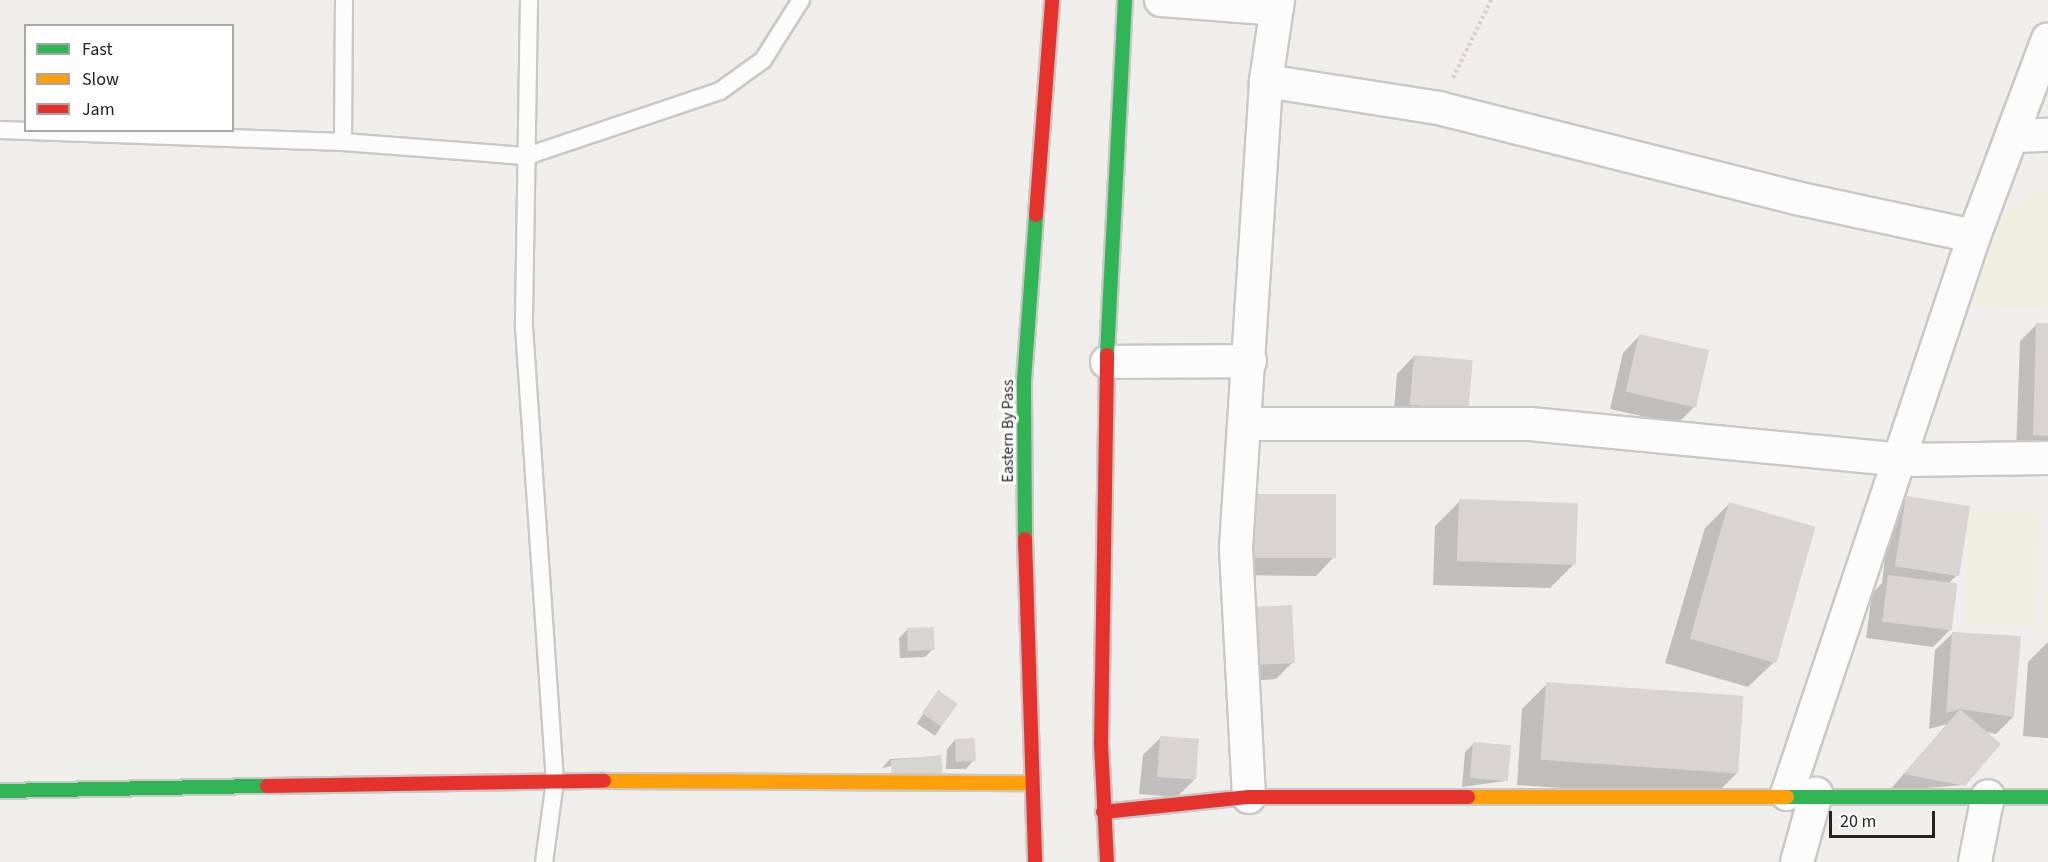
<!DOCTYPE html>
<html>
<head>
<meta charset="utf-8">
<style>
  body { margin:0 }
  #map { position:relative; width:2048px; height:862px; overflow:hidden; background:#f0eeeb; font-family:"Source Sans 3",sans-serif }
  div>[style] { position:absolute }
  .farmland>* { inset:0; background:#efefdf; transform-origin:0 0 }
  .shadow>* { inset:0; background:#0003; transform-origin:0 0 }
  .building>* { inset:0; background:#d7d4d2; transform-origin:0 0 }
  .path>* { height:4px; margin-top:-2px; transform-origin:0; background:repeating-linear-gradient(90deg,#dccecd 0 3px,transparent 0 6px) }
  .roads { filter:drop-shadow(2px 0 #c9c8c7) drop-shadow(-2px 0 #c9c8c7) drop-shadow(0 2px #c9c8c7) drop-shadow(0 -2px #c9c8c7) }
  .lane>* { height:16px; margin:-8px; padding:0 8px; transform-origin:8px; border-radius:8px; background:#fdfcfc }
  .street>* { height:32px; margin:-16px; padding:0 16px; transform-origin:16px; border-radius:16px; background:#fdfcfc }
  .fast>* { height:14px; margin:-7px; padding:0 7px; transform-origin:7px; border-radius:7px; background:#30b455 }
  .slow>* { height:14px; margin:-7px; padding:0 7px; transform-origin:7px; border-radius:7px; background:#ff9f0a }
  .jam>* { height:14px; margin:-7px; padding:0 7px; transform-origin:7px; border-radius:7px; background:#e5322d }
  span { translate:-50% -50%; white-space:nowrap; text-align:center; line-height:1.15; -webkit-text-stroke:6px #fff; paint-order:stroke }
  .street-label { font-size:16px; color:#222 }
  .legend { position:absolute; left:24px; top:24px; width:210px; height:108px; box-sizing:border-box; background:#fff; border:2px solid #a7a7a7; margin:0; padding:8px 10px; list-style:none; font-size:18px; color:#222 }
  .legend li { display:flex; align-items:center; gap:12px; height:30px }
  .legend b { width:30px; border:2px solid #a7a7a7 }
  .scale { position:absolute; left:1829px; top:811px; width:106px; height:27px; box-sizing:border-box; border:3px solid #222; border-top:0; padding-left:8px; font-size:18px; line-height:21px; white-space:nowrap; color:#222; -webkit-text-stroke:4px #fff; paint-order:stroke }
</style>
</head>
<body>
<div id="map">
  <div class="farmland">
    <div style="clip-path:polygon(2039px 191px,2048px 191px,2048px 309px,1964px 306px,2001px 214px)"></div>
    <div style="left:1968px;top:511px;width:71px;height:113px;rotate:2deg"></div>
    <div style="clip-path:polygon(2048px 536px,2048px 631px,2043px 631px)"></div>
  </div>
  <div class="shadow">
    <div style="clip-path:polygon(2037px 324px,2048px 324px,2048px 453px,2016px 452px,2020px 341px)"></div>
    <div style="clip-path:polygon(1640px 335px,1694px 407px,1677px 424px,1610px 409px,1623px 353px)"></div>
    <div style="clip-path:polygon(1414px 356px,1467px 409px,1393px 421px,1397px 374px)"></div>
    <div style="clip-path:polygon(1907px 498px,1957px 575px,1948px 584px,1950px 630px,1933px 647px,1866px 638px,1872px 594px,1882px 583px,1890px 515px)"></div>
    <div style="clip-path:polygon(1460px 501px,1575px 563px,1550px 588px,1433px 585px,1435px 526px)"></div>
    <div style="clip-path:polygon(1730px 503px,1773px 663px,1748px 687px,1665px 663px,1705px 528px)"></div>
    <div style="clip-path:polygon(1233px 512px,1333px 558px,1316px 576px,1232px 575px)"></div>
    <div style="clip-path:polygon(1237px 626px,1293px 662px,1276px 679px,1239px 682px)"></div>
    <div style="clip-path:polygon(908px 629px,933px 649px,925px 657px,900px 658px,899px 638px)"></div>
    <div style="clip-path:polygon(1953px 633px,2013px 717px,1996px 734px,1986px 732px,1964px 785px,1889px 791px,1947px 724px,1929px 729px,1935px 650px)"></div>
    <div style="clip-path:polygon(2048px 642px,2048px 738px,2023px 736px,2028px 662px)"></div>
    <div style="clip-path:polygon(1547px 684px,1737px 773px,1712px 798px,1517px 785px,1522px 709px)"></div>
    <div style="left:938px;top:692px;width:22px;height:38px;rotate:34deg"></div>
    <div style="clip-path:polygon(1160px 738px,1194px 780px,1177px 797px,1139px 794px,1143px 755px)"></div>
    <div style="clip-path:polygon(955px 740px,974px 760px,966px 769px,946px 769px,947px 749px)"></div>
    <div style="clip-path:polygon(1474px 743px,1505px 781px,1462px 787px,1465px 752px)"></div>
    <div style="clip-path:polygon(940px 756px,882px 768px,890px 759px)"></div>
  </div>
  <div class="building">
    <div style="clip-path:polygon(2036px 323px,2048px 323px,2048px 436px,2033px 435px)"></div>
    <div style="left:1639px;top:334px;width:72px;height:59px;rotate:13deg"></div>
    <div style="left:1414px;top:355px;width:59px;height:50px;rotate:5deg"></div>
    <div style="left:1250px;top:494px;width:86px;height:64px"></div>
    <div style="left:1906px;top:496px;width:65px;height:71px;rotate:9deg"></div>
    <div style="left:1459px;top:499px;width:119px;height:62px;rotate:2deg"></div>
    <div style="left:1729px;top:502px;width:90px;height:142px;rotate:16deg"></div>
    <div style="left:1888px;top:575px;width:70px;height:47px;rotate:7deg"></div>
    <div style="left:1292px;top:605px;width:58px;height:39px;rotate:87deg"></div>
    <div style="left:934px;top:627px;width:23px;height:27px;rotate:88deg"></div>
    <div style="clip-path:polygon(1952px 632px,2021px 636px,2014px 717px,1960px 709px,1946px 713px)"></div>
    <div style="left:1546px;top:682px;width:198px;height:78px;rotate:4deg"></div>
    <div style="left:938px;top:690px;width:24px;height:28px;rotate:35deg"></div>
    <div style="clip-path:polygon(1960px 709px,2001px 744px,1965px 786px,1904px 774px)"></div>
    <div style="left:1160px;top:736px;width:39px;height:41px;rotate:4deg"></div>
    <div style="left:975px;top:738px;width:23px;height:20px;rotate:88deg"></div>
    <div style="left:1473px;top:742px;width:38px;height:36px;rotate:5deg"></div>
    <div style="left:941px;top:755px;width:18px;height:51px;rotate:84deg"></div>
  </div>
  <div class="path">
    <div style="left:1453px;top:78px;width:87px;rotate:-64deg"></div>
  </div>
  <div class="roads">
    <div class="lane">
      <div style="left:529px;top:0;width:327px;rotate:90.9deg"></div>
      <div style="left:524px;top:327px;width:455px;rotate:86.1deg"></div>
      <div style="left:555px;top:781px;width:82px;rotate:97.7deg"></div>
      <div style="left:0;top:130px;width:343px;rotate:2deg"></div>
      <div style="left:343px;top:142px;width:185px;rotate:4.4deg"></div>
      <div style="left:527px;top:156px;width:204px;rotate:-18.6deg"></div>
      <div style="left:720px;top:91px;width:53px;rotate:-35.8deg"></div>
      <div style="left:763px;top:60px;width:71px;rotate:-57.7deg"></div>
      <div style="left:343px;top:142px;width:142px;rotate:-89.6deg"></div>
    </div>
    <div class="street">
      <div style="left:1161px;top:0;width:116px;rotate:4.4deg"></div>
      <div style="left:1266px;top:81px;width:174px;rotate:8.9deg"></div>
      <div style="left:1438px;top:108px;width:369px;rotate:14.1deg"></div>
      <div style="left:1796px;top:198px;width:182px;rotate:12.1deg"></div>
      <div style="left:1974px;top:236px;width:210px;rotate:-69.4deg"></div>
      <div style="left:2013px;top:136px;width:35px;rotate:-2deg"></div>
      <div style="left:1107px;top:362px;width:143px;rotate:-0.4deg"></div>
      <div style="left:1244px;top:424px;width:286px"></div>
      <div style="left:1530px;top:424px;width:373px;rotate:5.5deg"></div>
      <div style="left:1901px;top:460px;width:147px;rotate:-0.8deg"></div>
      <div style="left:1787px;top:794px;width:589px;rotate:-71.47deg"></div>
      <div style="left:1249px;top:797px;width:250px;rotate:-93deg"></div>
      <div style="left:1236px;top:547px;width:467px;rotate:-86.3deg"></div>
      <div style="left:1266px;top:81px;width:82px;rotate:-81.6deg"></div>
      <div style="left:1797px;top:862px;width:71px;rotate:-74.4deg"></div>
      <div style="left:1975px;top:862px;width:67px;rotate:-78.9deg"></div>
    </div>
    <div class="fast">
      <div style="left:1107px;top:355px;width:355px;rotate:-87.1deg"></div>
      <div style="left:1025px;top:539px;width:159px;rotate:-90.4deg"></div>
      <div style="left:1024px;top:380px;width:165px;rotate:-85.8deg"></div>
      <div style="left:0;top:791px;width:267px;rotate:-1.1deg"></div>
      <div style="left:1787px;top:797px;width:261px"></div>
    </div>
    <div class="slow">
      <div style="left:604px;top:781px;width:425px;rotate:0.3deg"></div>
      <div style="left:1468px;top:797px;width:319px"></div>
    </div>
    <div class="jam">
      <div style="left:1036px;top:215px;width:216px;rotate:-85.7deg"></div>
      <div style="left:1025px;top:539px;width:323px;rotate:88.2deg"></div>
      <div style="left:267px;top:786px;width:337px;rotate:-0.9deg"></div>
      <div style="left:1103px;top:812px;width:147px;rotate:-5.9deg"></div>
      <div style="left:1249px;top:797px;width:219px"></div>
      <div style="left:1107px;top:862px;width:119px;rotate:-92.9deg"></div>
      <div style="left:1101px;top:743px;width:388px;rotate:-89.1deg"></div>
    </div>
  </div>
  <div class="street-label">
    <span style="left:1008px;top:431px;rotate:-90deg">Eastern By Pass</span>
  </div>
  <ul class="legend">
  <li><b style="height:8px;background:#30b455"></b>Fast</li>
  <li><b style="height:8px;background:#ff9f0a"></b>Slow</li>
  <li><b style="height:8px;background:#e5322d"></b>Jam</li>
  </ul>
  <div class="scale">20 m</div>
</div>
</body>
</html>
